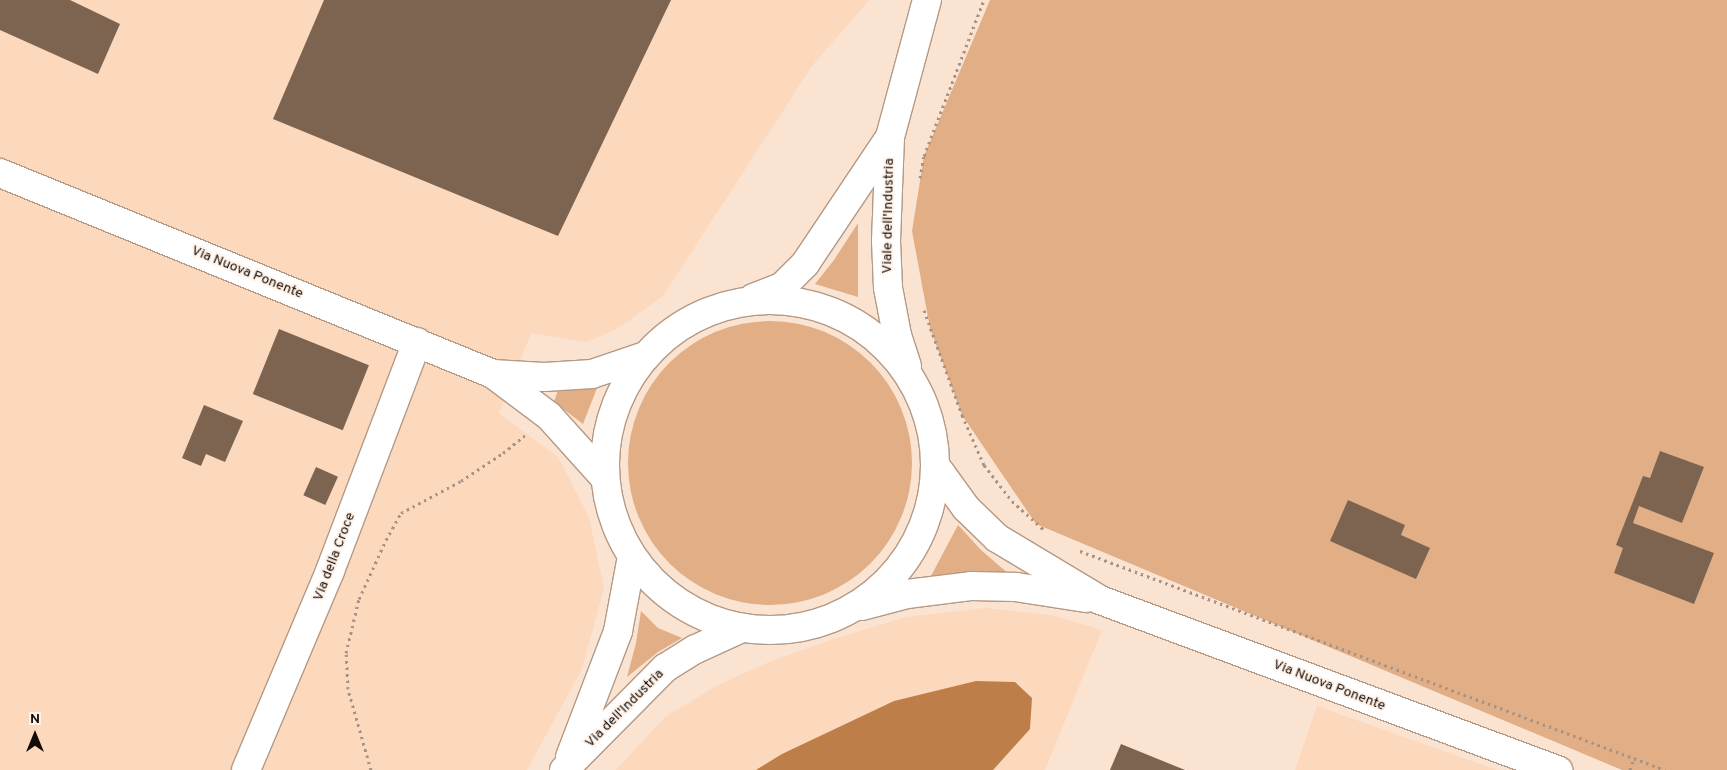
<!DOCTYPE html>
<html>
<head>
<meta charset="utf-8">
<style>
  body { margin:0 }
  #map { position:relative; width:1727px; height:770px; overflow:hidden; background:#fbe3d2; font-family:Overpass,sans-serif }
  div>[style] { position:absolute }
  .built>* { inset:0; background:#fcd8bd }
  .green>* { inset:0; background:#e1ae85 }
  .round { border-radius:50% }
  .water>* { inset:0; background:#be7e4a }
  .building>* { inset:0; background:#7d6450; transform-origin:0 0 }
  .path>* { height:3px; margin-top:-1.5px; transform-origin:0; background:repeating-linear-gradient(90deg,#a69386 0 2.5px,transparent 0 6.5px) }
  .roads { filter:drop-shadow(1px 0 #b49984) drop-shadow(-1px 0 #b49984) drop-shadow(0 1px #b49984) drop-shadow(0 -1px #b49984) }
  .street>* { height:28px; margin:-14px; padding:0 14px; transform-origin:14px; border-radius:14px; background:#fff }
  .secondary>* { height:28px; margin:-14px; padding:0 14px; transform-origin:14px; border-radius:14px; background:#fff }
  .secondary>.ring { margin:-14px; padding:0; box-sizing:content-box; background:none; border:28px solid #fff; border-radius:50% }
  span { translate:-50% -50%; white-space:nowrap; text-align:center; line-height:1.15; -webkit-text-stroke:4px #fff3ea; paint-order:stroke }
  .street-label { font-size:14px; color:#150b05 }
  .north { position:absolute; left:10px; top:710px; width:50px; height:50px; -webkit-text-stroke:4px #fff3ea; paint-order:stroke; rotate:0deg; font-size:14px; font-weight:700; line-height:20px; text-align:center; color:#150b05 }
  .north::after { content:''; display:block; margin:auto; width:18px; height:22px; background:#150b05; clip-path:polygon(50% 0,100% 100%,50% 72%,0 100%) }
</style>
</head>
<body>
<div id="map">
  <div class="built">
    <div style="clip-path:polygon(0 0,869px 0,812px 66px,663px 296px,617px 329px,587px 342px,531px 333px,499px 413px,558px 457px,589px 517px,604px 588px,582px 669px,527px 770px,0 770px)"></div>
    <div style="clip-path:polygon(985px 608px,1051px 615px,1102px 630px,1045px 770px,616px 770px,665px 717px,720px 684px,769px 662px,830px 640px,906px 617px)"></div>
    <div style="clip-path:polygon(1317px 706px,1497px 770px,1295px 770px)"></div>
  </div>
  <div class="green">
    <div style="clip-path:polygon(990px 0,1727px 0,1727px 770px,1622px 770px,1036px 524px,962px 415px,930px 328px,912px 231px,924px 156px)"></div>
    <div style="clip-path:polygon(858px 223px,858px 297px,815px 284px,834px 260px)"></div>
    <div class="round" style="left:628px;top:321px;width:284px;height:284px"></div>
    <div style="clip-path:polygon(559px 387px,597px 388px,583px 424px,554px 402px)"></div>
    <div style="clip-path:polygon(958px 525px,981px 550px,1010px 575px,931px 576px)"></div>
    <div style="clip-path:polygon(641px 611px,658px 628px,682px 638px,658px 652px,627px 677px,636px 643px)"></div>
  </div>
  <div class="water">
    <div style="clip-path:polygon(976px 681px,1015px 682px,1032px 698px,1030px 729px,993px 770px,756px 770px,782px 754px,894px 701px)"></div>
  </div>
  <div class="building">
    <div style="clip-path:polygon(0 0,70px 0,120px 24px,98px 74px,0 30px)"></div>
    <div style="clip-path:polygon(324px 0,671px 0,558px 236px,273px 119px)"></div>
    <div style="left:279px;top:329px;width:97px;height:70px;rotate:22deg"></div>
    <div style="clip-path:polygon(204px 405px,243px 421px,225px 462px,206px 454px,201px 466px,182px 458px)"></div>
    <div style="clip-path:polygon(1660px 451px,1704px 467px,1682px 523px,1639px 506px,1633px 523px,1714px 553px,1694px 604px,1614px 573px,1623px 548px,1616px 545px,1643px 476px,1650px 478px)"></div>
    <div style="left:316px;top:467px;width:24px;height:31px;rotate:24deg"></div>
    <div style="clip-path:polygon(1348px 500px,1405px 525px,1401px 535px,1430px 548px,1416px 579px,1330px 541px)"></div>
    <div style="clip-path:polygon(1121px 744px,1185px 770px,1110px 770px)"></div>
  </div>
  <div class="path">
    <div style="left:920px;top:178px;width:22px;rotate:-80deg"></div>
    <div style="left:924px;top:156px;width:167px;rotate:-69deg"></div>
    <div style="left:924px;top:310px;width:112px;rotate:70.1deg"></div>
    <div style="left:962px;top:415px;width:55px;rotate:66.3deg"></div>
    <div style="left:984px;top:465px;width:46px;rotate:52.1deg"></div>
    <div style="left:1012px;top:501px;width:42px;rotate:42.1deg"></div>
    <div style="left:1080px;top:551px;width:625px;rotate:20.52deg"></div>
    <div style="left:371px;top:770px;width:84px;rotate:-105.9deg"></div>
    <div style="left:348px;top:689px;width:36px;rotate:-93deg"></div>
    <div style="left:346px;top:653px;width:56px;rotate:-76.5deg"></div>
    <div style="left:359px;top:599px;width:65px;rotate:-65.4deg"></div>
    <div style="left:386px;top:540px;width:31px;rotate:-61deg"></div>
    <div style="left:401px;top:513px;width:68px;rotate:-28.1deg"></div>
    <div style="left:461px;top:481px;width:50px;rotate:-33.7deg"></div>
    <div style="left:503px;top:453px;width:28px;rotate:-39deg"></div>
    <div style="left:1630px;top:770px;width:13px;rotate:-72deg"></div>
  </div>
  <div class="roads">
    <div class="street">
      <div style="left:246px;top:770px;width:216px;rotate:-67.1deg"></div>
      <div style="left:330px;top:571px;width:245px;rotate:-69.2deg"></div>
    </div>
    <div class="secondary">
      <div style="left:0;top:173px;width:532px;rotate:22.18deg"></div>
      <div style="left:493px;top:374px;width:70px;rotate:36.9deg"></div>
      <div style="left:549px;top:416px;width:82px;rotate:48deg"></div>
      <div style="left:753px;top:298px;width:31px;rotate:-21deg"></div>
      <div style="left:782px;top:287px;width:33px;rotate:-45deg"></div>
      <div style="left:805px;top:264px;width:153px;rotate:-56.2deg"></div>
      <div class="ring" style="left:605px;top:300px;width:302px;height:302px"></div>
      <div style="left:907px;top:366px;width:33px;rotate:-108deg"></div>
      <div style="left:897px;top:335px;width:48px;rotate:-100.8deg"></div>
      <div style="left:888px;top:288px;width:47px;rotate:-92.4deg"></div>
      <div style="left:886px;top:241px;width:104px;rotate:-87.8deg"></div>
      <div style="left:890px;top:137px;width:142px;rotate:-74.9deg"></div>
      <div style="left:493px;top:374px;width:51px;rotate:3.4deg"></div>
      <div style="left:544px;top:377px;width:48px;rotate:-3.6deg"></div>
      <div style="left:592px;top:374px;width:56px;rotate:-18.8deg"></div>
      <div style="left:935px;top:465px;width:53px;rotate:54.2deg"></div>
      <div style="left:966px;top:508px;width:43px;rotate:44.1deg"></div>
      <div style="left:997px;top:538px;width:120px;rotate:31deg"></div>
      <div style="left:1100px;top:600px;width:489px;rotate:20.4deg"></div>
      <div style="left:862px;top:606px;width:47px;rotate:-14.9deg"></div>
      <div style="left:907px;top:594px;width:64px;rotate:-7.1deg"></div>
      <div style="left:971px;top:586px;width:45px;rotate:1.3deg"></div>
      <div style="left:1016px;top:587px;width:71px;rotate:8.9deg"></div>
      <div style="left:570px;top:757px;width:135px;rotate:-69.1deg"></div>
      <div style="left:618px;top:631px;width:76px;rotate:-79.4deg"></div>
      <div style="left:564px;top:770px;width:144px;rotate:-45.3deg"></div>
      <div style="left:665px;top:668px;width:36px;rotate:-32deg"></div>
      <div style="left:696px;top:649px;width:51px;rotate:-24.5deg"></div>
    </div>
  </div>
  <div class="street-label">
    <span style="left:889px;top:216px;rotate:-89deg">Viale dell'Industria</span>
    <span style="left:247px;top:273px;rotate:22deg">Via Nuova Ponente</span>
    <span style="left:335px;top:557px;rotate:-69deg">Via della Croce</span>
    <span style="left:1329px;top:686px;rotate:21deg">Via Nuova Ponente</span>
    <span style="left:625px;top:709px;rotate:-45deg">Via dell'Industria</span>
  </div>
  <div class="north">N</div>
</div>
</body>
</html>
